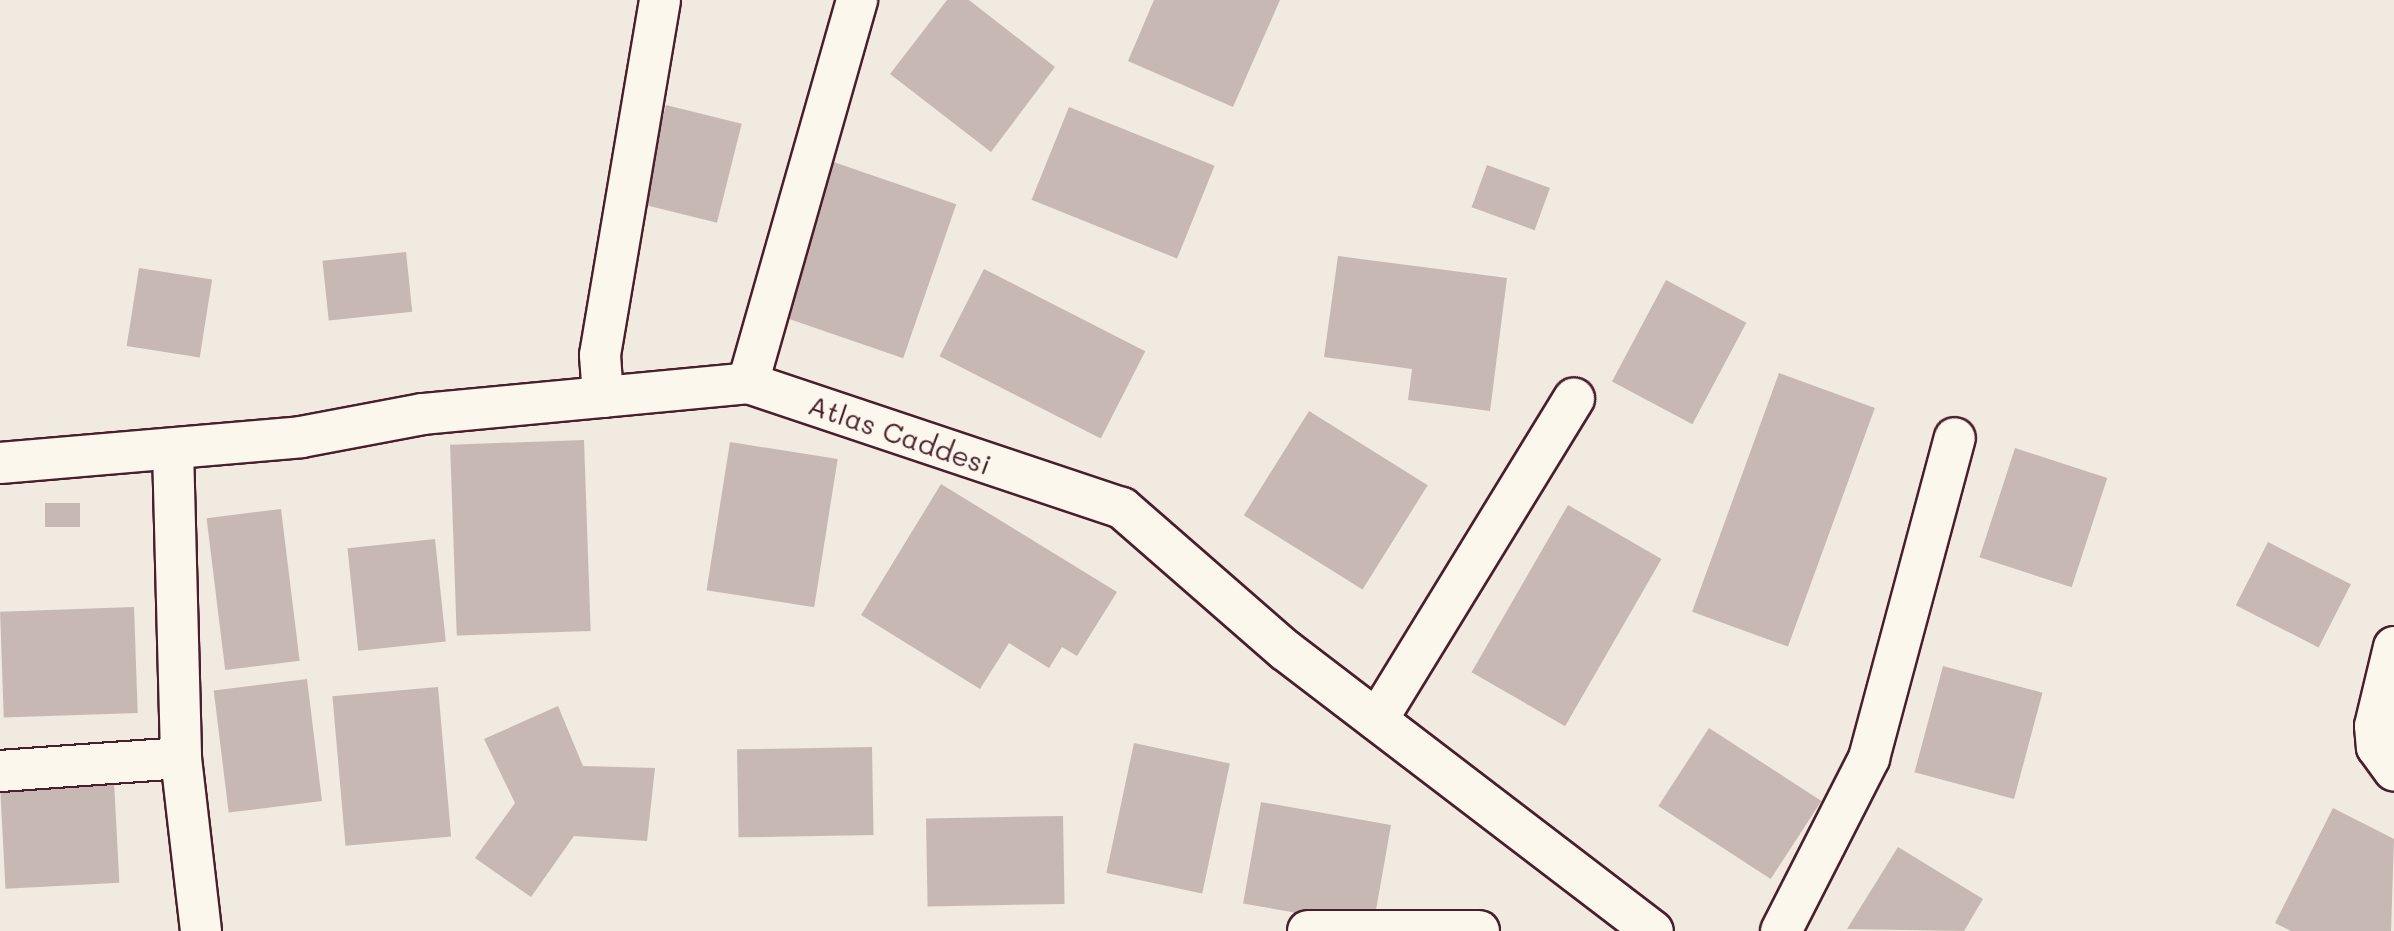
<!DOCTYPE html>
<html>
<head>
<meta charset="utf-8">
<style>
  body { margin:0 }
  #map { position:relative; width:2394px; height:931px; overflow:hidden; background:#f0eae0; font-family:Mali,sans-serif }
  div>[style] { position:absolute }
  .building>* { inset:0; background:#c8b8b3; transform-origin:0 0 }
  .roads { filter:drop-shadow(2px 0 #4a1f2b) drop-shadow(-2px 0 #4a1f2b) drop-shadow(0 2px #4a1f2b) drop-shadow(0 -2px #4a1f2b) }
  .minor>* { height:40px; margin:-20px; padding:0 20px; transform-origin:20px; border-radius:20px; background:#fbf7ec }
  span { translate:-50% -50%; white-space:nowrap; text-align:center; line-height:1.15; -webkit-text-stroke:10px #fbf7ec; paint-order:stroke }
  .street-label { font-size:28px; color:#4a1f2b }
</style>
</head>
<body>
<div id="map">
  <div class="building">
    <div style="clip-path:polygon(947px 0,969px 0,1055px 67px,991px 152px,890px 74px)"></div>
    <div style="clip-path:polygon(1154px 0,1280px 0,1233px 107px,1128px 61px)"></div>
    <div style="left:666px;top:105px;width:78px;height:102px;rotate:14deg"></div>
    <div style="left:1069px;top:107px;width:157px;height:100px;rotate:22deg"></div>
    <div style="left:822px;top:158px;width:142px;height:163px;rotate:19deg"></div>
    <div style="left:1487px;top:165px;width:67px;height:45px;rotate:20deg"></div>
    <div style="left:406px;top:252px;width:60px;height:84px;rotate:84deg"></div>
    <div style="clip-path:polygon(1338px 256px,1507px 278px,1490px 411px,1408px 400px,1412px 369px,1324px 357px)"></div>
    <div style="left:139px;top:268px;width:74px;height:79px;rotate:9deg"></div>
    <div style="left:984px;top:269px;width:181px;height:98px;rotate:27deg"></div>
    <div style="left:1666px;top:280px;width:91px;height:115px;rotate:28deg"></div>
    <div style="left:1779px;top:373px;width:102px;height:254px;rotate:20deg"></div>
    <div style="left:1309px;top:411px;width:140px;height:123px;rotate:32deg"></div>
    <div style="left:584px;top:440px;width:191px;height:134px;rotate:88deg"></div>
    <div style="left:730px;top:442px;width:109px;height:150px;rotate:9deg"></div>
    <div style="left:2015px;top:448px;width:97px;height:115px;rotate:18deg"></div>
    <div style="clip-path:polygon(941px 484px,1117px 592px,1077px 656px,1062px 647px,1049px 668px,1009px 643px,980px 689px,861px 615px)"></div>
    <div style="left:80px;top:503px;width:24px;height:35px;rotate:90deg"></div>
    <div style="left:1568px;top:505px;width:108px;height:193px;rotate:30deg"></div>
    <div style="left:281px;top:509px;width:153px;height:75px;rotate:83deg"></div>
    <div style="left:435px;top:539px;width:103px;height:88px;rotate:84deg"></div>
    <div style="left:2268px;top:542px;width:93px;height:71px;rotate:27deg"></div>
    <div style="left:134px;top:607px;width:106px;height:134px;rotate:88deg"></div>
    <div style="left:1943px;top:666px;width:103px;height:110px;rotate:15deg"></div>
    <div style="left:307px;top:679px;width:123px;height:94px;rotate:83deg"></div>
    <div style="left:438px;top:687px;width:150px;height:106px;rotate:85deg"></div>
    <div style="clip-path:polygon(558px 706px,583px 766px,655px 768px,647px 841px,574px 836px,531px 897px,475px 858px,515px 803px,484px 739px)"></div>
    <div style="left:1709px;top:728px;width:134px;height:93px;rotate:33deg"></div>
    <div style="left:1134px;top:743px;width:98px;height:133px;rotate:12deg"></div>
    <div style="left:872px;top:747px;width:88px;height:135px;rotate:89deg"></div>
    <div style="left:114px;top:781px;width:102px;height:114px;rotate:87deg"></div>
    <div style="left:1261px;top:802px;width:132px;height:103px;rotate:10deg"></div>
    <div style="clip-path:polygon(2333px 808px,2394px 839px,2391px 931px,2291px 931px,2275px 923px)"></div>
    <div style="left:1063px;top:816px;width:88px;height:137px;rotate:89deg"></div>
    <div style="clip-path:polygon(1898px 847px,1983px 899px,1964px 931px,1847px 929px)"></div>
  </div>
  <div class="roads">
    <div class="minor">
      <div style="left:748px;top:383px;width:398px;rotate:-74.1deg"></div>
      <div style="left:603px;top:397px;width:42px;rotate:-94.1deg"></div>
      <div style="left:600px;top:355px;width:360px;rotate:-80.4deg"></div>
      <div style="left:173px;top:449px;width:309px;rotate:88.5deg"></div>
      <div style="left:181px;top:758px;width:174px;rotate:83.4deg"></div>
      <div style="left:0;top:463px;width:302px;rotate:-4.9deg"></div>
      <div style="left:301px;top:437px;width:124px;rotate:-10.7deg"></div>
      <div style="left:423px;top:414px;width:326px;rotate:-5.4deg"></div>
      <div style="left:748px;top:383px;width:394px;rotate:18.5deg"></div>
      <div style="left:1122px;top:508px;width:216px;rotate:41.1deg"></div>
      <div style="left:1285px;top:650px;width:463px;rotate:37.4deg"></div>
      <div style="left:2394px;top:647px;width:81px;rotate:103.5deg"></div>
      <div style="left:2375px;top:726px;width:21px;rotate:85deg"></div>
      <div style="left:2377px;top:747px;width:29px;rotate:54deg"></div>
      <div style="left:1377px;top:720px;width:377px;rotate:-58.5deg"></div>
      <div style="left:0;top:771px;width:181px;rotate:-4.1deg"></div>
      <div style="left:1308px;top:931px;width:171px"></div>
      <div style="left:1781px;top:931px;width:194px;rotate:-63deg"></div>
      <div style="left:1869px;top:758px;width:331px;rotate:-75deg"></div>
    </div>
  </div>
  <div class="street-label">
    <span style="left:900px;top:434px;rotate:19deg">Atlas Caddesi</span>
  </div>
</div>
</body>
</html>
